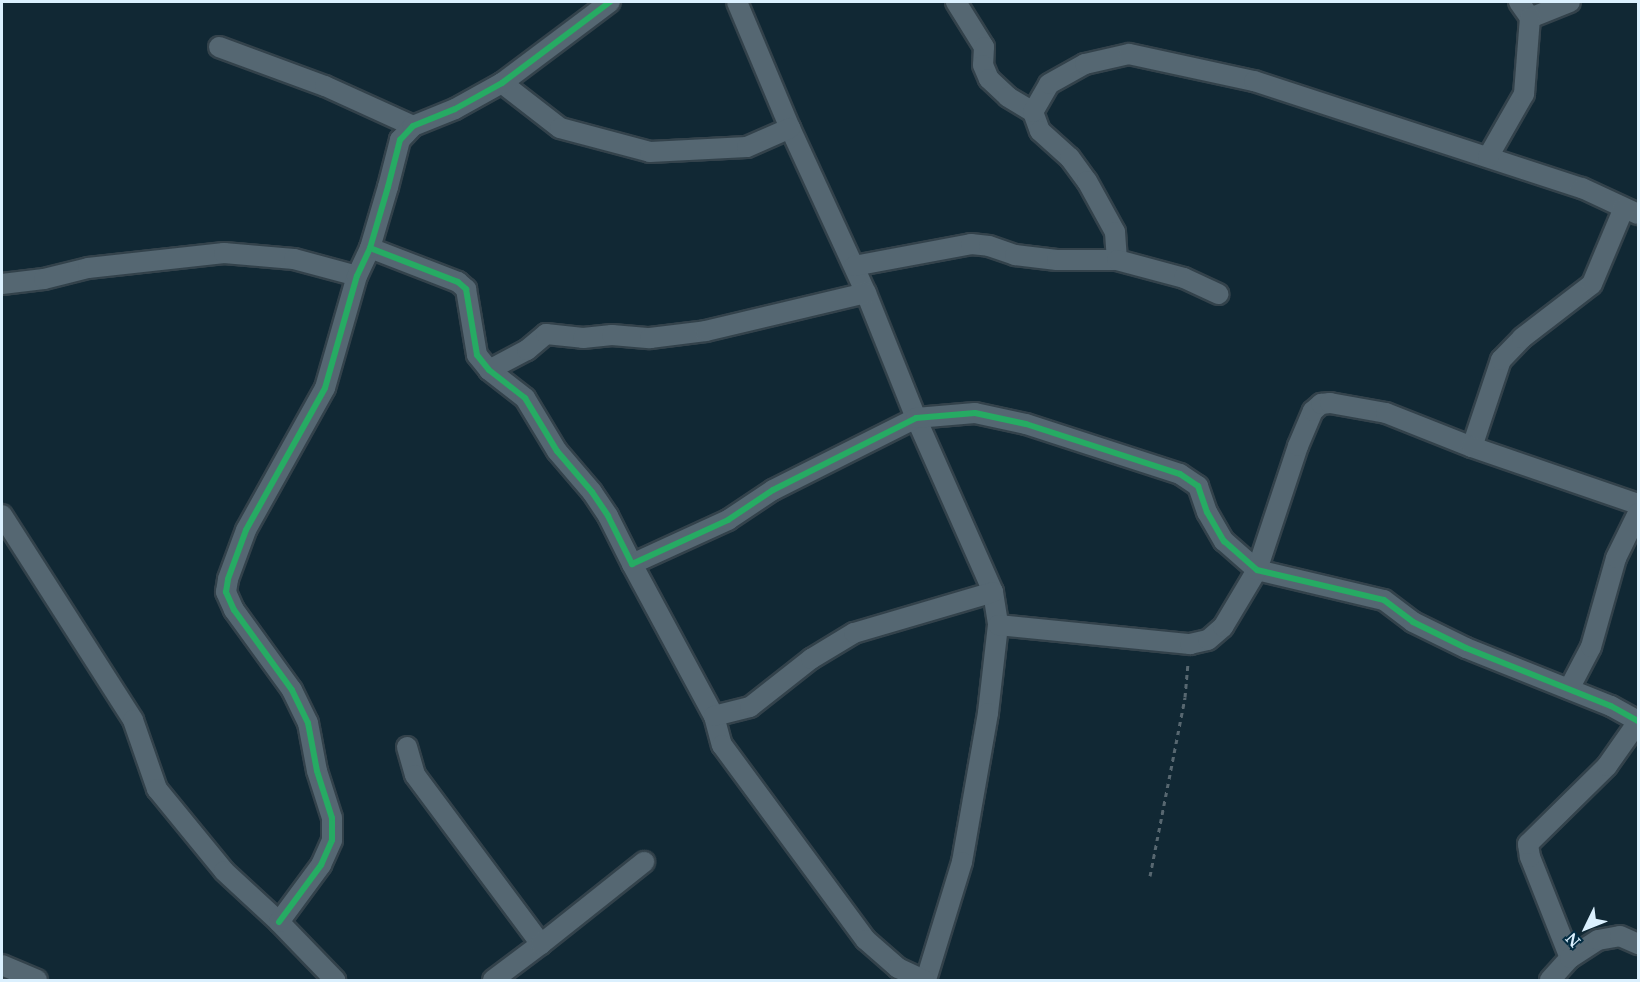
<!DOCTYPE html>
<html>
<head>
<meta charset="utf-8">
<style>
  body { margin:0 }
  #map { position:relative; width:1640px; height:982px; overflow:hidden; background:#112834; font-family:"Noto Serif",serif }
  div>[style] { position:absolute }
  .path>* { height:3px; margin-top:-1.5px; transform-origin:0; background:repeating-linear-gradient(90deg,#576770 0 4.5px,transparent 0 9px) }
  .roads { filter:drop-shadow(2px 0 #33424b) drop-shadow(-2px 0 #33424b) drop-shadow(0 2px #33424b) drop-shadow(0 -2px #33424b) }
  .minor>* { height:20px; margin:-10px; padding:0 10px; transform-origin:10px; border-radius:10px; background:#556772 }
  .cycleway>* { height:6px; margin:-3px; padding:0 3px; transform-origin:3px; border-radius:3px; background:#26ab63 }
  span { translate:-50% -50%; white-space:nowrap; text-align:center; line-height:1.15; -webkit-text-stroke:4.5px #032c42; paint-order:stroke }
  .frame { position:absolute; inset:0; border:3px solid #dbf0fe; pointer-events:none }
  .north { position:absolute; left:1556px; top:898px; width:60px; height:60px; -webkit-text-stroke:4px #032c42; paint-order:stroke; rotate:227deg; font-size:16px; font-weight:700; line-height:24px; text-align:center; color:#dbf0fe }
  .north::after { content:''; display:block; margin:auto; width:21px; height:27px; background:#dbf0fe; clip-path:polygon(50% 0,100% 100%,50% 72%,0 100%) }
</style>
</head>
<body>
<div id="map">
  <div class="path">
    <div style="left:1150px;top:876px;width:182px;rotate:-78.9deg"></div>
    <div style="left:1185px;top:697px;width:35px;rotate:-85deg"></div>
  </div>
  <div class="roads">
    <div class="minor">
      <div style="left:737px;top:2px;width:137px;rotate:67.2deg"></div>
      <div style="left:790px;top:128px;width:182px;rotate:65.3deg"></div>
      <div style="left:866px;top:293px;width:135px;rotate:68.2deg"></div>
      <div style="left:916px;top:418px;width:190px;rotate:66.1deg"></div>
      <div style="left:993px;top:592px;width:33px;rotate:81deg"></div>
      <div style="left:998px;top:625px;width:89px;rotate:96.5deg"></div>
      <div style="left:988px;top:713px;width:151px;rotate:99.9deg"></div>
      <div style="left:962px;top:862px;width:123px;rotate:107deg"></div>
      <div style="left:956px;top:2px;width:53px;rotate:58.1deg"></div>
      <div style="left:984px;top:47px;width:18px;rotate:93deg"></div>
      <div style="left:983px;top:65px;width:15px;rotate:67deg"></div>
      <div style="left:989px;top:79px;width:26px;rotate:43deg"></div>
      <div style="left:1008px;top:97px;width:29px;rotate:31deg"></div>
      <div style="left:1033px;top:112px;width:20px;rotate:70deg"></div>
      <div style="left:1040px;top:131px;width:40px;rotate:42deg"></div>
      <div style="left:1070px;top:158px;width:29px;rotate:54deg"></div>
      <div style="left:1087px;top:181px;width:58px;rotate:61.2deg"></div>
      <div style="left:1115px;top:232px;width:28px;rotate:86deg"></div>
      <div style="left:1519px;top:2px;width:19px;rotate:55deg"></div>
      <div style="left:1530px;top:18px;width:43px;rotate:-21.8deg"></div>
      <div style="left:219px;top:47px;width:113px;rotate:20.2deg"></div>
      <div style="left:325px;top:86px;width:97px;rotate:24.4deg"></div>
      <div style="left:502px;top:83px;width:73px;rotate:37.8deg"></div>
      <div style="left:560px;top:128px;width:93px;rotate:14.9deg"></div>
      <div style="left:650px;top:152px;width:97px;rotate:-3deg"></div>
      <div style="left:747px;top:147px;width:47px;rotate:-23.8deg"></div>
      <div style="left:1033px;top:112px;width:32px;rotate:-60deg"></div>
      <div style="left:1049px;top:84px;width:41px;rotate:-29.1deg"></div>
      <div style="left:1085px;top:64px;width:45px;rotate:-12.8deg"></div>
      <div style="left:1129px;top:54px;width:128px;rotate:12.2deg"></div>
      <div style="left:1254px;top:81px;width:345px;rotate:18.1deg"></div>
      <div style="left:1582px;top:188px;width:62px;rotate:24.9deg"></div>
      <div style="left:1488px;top:157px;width:73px;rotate:-60.3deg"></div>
      <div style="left:1524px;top:94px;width:76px;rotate:-85.5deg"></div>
      <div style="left:370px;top:248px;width:94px;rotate:21.1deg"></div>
      <div style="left:458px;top:282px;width:11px;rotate:41deg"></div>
      <div style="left:466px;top:289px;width:67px;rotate:80.5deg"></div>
      <div style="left:477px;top:355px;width:19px;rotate:51deg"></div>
      <div style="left:489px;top:370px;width:46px;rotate:37.9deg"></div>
      <div style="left:525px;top:398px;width:62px;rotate:58.9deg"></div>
      <div style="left:557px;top:451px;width:54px;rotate:49.5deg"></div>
      <div style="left:592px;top:492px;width:29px;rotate:56deg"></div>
      <div style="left:608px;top:516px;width:54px;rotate:63.4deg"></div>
      <div style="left:632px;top:564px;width:106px;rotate:-24.6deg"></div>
      <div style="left:728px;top:520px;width:54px;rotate:-33.7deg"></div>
      <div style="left:773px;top:490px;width:160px;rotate:-26.7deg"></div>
      <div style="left:916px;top:418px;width:59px;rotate:-4.8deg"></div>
      <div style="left:975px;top:413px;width:52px;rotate:12.2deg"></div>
      <div style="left:1026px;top:424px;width:162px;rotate:18deg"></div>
      <div style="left:1180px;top:474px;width:22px;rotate:34deg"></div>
      <div style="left:1198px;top:486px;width:28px;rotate:71deg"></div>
      <div style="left:1207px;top:512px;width:34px;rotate:60deg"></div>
      <div style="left:1224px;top:541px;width:44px;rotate:41.3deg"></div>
      <div style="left:1257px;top:570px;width:130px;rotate:13.3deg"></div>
      <div style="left:1384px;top:600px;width:36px;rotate:37deg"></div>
      <div style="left:1413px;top:622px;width:59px;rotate:26.1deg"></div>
      <div style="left:1466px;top:648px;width:156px;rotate:21.8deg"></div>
      <div style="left:1611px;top:706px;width:31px;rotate:29deg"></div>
      <div style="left:854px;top:266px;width:119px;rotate:-10.6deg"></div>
      <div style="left:971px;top:244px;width:18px;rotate:6deg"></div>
      <div style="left:989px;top:246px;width:28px;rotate:19deg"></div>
      <div style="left:1015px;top:255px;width:42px;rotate:6.8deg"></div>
      <div style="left:1057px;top:260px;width:60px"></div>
      <div style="left:1117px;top:260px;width:69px;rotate:15deg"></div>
      <div style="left:1184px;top:278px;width:38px;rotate:25deg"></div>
      <div style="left:2px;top:284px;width:42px;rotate:-6.8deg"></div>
      <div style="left:44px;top:279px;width:45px;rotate:-14deg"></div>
      <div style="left:88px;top:268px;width:137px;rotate:-6.3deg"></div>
      <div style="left:224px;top:253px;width:70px;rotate:4.9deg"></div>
      <div style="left:294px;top:259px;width:65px;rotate:15.1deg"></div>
      <div style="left:489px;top:370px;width:43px;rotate:-27.8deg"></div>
      <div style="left:527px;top:350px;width:25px;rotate:-40deg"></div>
      <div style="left:546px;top:334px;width:37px;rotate:6deg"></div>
      <div style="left:583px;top:338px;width:29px;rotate:-6deg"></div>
      <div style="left:612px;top:335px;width:38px;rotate:5deg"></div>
      <div style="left:650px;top:338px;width:56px;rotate:-7.1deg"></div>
      <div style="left:706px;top:331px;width:164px;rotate:-13.4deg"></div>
      <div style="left:1472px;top:447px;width:92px;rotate:-71.6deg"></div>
      <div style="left:1501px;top:360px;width:30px;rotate:-46deg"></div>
      <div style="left:1522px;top:338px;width:88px;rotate:-37.6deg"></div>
      <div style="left:1592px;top:284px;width:82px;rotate:-67.2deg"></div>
      <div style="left:2px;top:515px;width:243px;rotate:57.4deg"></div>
      <div style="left:133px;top:720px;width:73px;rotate:70.8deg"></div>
      <div style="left:157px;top:789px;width:106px;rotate:50.7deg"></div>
      <div style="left:224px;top:871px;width:75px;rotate:42.8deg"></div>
      <div style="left:279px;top:922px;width:81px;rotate:46deg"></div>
      <div style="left:632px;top:564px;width:173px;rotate:61.7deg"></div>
      <div style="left:714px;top:716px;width:30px;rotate:75deg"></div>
      <div style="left:722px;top:745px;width:242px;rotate:53.6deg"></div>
      <div style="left:866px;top:940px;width:43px;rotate:41.2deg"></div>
      <div style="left:898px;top:968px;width:29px;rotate:25deg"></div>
      <div style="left:998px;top:625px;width:193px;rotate:5.7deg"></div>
      <div style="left:1190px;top:644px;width:18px;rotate:-13deg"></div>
      <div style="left:1208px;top:640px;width:20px;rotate:-41deg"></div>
      <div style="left:1223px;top:627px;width:66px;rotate:-59.2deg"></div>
      <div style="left:1257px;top:570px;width:131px;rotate:-71.7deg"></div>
      <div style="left:1298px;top:446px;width:38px;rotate:-67deg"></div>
      <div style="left:1313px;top:411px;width:11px;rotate:-41deg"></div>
      <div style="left:1321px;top:404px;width:9px;rotate:-6deg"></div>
      <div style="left:1330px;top:403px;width:57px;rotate:10.1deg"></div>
      <div style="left:1386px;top:413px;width:92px;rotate:21.6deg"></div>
      <div style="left:1472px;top:447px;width:176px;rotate:19deg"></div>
      <div style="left:1569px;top:689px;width:47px;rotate:-62.4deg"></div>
      <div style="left:1591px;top:647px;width:92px;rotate:-74.3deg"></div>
      <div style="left:1616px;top:558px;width:50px;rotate:-63.9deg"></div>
      <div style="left:714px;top:716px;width:37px;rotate:-14deg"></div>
      <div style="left:750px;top:707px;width:78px;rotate:-38.2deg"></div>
      <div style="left:811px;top:659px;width:50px;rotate:-31.2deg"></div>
      <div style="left:854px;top:633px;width:145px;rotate:-16.4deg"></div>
      <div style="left:407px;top:747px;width:29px;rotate:74deg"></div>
      <div style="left:415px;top:775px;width:211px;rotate:53.3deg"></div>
      <div style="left:541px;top:944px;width:60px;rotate:143.1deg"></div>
      <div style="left:279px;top:922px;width:71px;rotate:-53.6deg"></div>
      <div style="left:321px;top:865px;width:27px;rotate:-66deg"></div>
      <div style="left:332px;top:840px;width:22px;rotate:-90deg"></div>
      <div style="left:332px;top:818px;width:49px;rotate:-107.7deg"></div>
      <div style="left:317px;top:771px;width:49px;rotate:-100.6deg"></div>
      <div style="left:308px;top:723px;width:37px;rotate:-116deg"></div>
      <div style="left:292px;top:690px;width:99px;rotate:-125.9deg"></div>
      <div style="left:234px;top:610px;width:20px;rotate:-114deg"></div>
      <div style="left:226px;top:592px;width:13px;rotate:-81deg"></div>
      <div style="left:228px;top:579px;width:52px;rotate:-69.8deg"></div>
      <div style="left:246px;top:530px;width:162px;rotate:-60.9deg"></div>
      <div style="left:325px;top:388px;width:116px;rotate:-74.1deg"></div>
      <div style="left:357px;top:276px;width:31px;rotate:-65deg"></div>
      <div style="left:370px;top:248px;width:64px;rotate:-73.6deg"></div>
      <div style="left:388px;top:187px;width:49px;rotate:-75.7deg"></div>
      <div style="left:400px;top:140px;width:19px;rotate:-47deg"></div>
      <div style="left:413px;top:126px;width:45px;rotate:-22deg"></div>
      <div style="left:455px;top:109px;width:54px;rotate:-29deg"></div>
      <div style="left:502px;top:83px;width:135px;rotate:-36.9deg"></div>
      <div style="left:541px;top:944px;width:132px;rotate:-38.5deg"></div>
      <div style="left:1570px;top:958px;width:109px;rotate:-111.6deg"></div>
      <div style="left:1530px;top:857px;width:13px;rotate:-99deg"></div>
      <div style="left:1528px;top:844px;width:111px;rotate:-44.6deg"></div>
      <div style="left:1607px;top:766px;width:54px;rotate:-54.8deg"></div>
      <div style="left:2px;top:965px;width:38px;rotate:23deg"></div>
      <div style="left:1550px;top:980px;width:30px;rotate:-48deg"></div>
      <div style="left:1570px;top:958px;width:33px;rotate:-33deg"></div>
      <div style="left:1598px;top:940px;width:22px;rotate:-10deg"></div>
      <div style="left:1620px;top:936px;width:20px;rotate:24deg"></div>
    </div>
  </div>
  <div class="cycleway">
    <div style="left:370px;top:248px;width:94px;rotate:21.1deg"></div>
    <div style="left:458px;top:282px;width:11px;rotate:41deg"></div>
    <div style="left:466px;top:289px;width:67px;rotate:80.5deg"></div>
    <div style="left:477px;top:355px;width:19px;rotate:51deg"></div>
    <div style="left:489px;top:370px;width:46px;rotate:37.9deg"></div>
    <div style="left:525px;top:398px;width:62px;rotate:58.9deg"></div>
    <div style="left:557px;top:451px;width:54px;rotate:49.5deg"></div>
    <div style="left:592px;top:492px;width:29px;rotate:56deg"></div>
    <div style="left:608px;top:516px;width:54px;rotate:63.4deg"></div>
    <div style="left:632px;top:564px;width:106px;rotate:-24.6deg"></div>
    <div style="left:728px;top:520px;width:54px;rotate:-33.7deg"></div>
    <div style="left:773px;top:490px;width:160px;rotate:-26.7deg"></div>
    <div style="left:916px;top:418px;width:59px;rotate:-4.8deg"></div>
    <div style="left:975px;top:413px;width:52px;rotate:12.2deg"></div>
    <div style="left:1026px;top:424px;width:162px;rotate:18deg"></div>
    <div style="left:1180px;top:474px;width:22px;rotate:34deg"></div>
    <div style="left:1198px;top:486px;width:28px;rotate:71deg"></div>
    <div style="left:1207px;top:512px;width:34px;rotate:60deg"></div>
    <div style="left:1224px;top:541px;width:44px;rotate:41.3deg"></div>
    <div style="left:1257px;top:570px;width:130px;rotate:13.3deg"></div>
    <div style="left:1384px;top:600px;width:36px;rotate:37deg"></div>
    <div style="left:1413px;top:622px;width:59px;rotate:26.1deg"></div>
    <div style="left:1466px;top:648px;width:156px;rotate:21.8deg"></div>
    <div style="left:1611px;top:706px;width:31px;rotate:29deg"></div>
    <div style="left:279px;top:922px;width:71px;rotate:-53.6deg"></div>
    <div style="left:321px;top:865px;width:27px;rotate:-66deg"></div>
    <div style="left:332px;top:840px;width:22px;rotate:-90deg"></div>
    <div style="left:332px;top:818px;width:49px;rotate:-107.7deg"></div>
    <div style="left:317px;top:771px;width:49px;rotate:-100.6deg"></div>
    <div style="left:308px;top:723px;width:37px;rotate:-116deg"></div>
    <div style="left:292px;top:690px;width:99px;rotate:-125.9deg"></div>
    <div style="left:234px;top:610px;width:20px;rotate:-114deg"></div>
    <div style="left:226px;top:592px;width:13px;rotate:-81deg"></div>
    <div style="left:228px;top:579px;width:52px;rotate:-69.8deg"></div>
    <div style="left:246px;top:530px;width:162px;rotate:-60.9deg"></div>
    <div style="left:325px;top:388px;width:116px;rotate:-74.1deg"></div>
    <div style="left:357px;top:276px;width:31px;rotate:-65deg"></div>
    <div style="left:370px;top:248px;width:64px;rotate:-73.6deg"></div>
    <div style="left:388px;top:187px;width:49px;rotate:-75.7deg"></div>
    <div style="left:400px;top:140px;width:19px;rotate:-47deg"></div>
    <div style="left:413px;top:126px;width:45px;rotate:-22deg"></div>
    <div style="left:455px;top:109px;width:54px;rotate:-29deg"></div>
    <div style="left:502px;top:83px;width:135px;rotate:-36.9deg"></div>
  </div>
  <div class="frame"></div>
  <div class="north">N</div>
</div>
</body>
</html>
